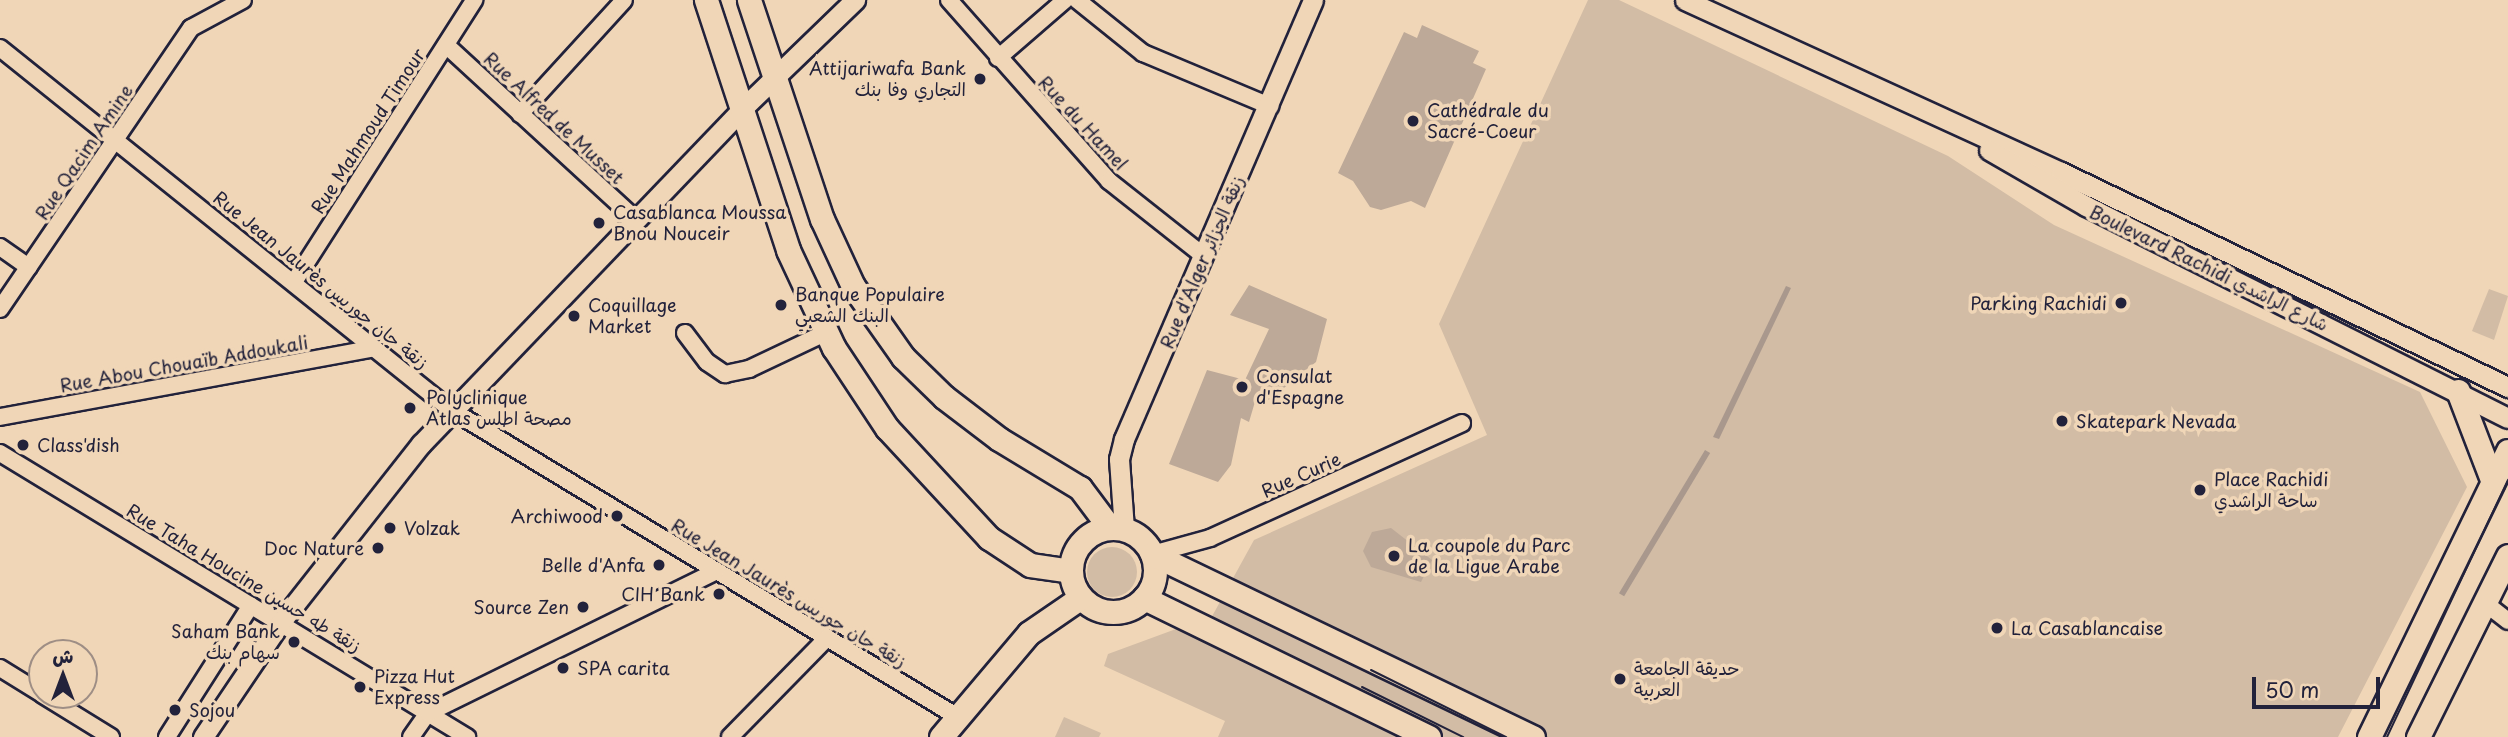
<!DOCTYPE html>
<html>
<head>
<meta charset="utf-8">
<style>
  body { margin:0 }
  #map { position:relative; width:2508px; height:737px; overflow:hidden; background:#f0d6b7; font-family:"Playpen Sans","Playpen Sans Arabic",sans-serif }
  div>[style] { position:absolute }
  .green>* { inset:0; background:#d2bca5 }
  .round { border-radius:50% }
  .water>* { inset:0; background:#a9988d; transform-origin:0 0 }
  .building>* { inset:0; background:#bda998 }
  .roads { filter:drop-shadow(2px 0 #22223b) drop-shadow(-2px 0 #22223b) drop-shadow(0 2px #22223b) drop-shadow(0 -2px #22223b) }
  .minor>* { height:16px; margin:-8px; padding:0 8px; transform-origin:8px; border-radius:8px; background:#f0d6b7 }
  .tertiary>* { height:19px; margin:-9.5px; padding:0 9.5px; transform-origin:9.5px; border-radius:9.5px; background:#f0d6b7 }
  .secondary>* { height:23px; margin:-11.5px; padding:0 11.5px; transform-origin:11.5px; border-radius:11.5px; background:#f0d6b7 }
  .secondary>.ring { margin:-11.5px; padding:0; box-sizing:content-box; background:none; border:23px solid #f0d6b7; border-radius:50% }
  .tram>* { height:2px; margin:-1px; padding:0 1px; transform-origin:1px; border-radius:1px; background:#22223b }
  .dots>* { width:19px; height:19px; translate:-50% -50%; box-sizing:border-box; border:4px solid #f0d6b7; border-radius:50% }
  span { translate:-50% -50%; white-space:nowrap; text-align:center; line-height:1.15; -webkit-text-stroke:7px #f0d6b7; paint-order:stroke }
  .poi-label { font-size:18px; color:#22223b }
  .right { translate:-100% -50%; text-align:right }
  .left { translate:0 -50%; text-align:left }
  .street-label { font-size:18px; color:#22223b }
  .north { position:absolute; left:28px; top:639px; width:70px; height:70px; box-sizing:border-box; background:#f0d6b7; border:2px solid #9e8e85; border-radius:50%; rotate:0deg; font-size:19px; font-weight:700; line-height:28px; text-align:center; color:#22223b }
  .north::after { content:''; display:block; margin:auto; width:24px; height:32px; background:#22223b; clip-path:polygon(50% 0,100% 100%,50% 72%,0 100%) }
  .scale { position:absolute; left:2252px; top:677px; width:128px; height:32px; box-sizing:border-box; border:4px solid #22223b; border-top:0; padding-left:9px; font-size:21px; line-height:24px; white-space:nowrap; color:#22223b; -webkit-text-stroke:5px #f0d6b7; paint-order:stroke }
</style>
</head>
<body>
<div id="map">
  <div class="green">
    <div style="clip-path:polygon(1588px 0,1619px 0,1948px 156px,2054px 225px,2420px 392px,2467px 487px,2338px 737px,1218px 737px,1225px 721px,1104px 666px,1108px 654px,1176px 629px,1199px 640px,1254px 540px,1487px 435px,1439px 324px)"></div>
    <div style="clip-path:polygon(2489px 289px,2508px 296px,2494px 340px,2472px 331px)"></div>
    <div class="round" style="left:1087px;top:547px;width:50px;height:50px"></div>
    <div style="clip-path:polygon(1064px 717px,1101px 733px,1099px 737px,1055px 737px)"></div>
  </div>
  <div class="water">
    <div style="clip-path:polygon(1786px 286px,1791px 288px,1719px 439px,1713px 437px)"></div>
    <div style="left:1705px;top:450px;width:6px;height:167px;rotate:31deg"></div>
  </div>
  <div class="building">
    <div style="clip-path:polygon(1422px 25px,1479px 51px,1473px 63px,1486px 69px,1425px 208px,1411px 201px,1381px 210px,1370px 207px,1353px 181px,1338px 173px,1404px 32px,1417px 38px)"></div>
    <div style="clip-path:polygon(1249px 285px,1327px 319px,1316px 362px,1269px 400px,1257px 395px,1249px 422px,1241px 418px,1231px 465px,1218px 482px,1169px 464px,1207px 370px,1245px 380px,1269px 329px,1230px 315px)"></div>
    <div style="clip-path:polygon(1391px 528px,1432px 560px,1421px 582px,1371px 567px,1363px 551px,1372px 532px)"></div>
  </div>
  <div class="roads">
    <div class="minor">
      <div style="left:949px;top:0;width:242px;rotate:48.5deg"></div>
      <div style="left:1109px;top:181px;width:121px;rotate:38.3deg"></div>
      <div style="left:1077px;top:0;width:85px;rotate:38.8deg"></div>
      <div style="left:1143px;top:53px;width:138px;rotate:22.7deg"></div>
      <div style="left:446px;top:45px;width:257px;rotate:42.6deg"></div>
      <div style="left:0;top:48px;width:578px;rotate:38.75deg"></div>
      <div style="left:451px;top:410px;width:590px;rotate:31.21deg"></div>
      <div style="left:998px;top:58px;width:89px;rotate:-40.9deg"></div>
      <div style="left:520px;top:114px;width:154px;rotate:-47.6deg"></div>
      <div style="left:0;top:247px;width:35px;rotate:35deg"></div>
      <div style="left:294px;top:282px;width:335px;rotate:-57.4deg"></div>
      <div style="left:0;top:309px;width:340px;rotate:-55.8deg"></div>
      <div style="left:191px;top:28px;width:59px;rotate:-28.3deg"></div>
      <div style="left:685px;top:333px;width:36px;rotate:53deg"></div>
      <div style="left:707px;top:362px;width:22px;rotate:34deg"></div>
      <div style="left:725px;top:374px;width:25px;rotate:-12deg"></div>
      <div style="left:749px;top:369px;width:84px;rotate:-25.3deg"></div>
      <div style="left:0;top:417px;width:381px;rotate:-10.4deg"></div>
      <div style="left:0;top:453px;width:547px;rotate:31.31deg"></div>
      <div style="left:1152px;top:554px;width:60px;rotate:-15.4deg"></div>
      <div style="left:1210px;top:538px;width:277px;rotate:-24.5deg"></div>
      <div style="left:2485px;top:603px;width:29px;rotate:38deg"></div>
      <div style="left:0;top:668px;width:49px;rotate:31.8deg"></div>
      <div style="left:43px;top:695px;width:80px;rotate:31.7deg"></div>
      <div style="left:167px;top:737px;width:156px;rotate:-57.5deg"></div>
      <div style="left:411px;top:737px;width:29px;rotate:-55deg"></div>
      <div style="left:428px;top:713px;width:321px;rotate:-26.2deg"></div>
      <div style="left:730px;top:737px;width:139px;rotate:-45.6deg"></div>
    </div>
    <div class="tertiary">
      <div style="left:1685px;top:0;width:413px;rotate:24.6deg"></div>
      <div style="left:2061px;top:172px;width:496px;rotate:25.7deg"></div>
      <div style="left:1989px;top:150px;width:112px;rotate:30deg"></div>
      <div style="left:2086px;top:206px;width:472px;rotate:26.7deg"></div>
      <div style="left:1124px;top:529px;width:70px;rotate:-94.1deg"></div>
      <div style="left:1119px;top:459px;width:21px;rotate:-76deg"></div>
      <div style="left:1124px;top:439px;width:478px;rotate:-66.7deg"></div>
      <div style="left:203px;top:737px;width:138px;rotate:-56deg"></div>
      <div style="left:280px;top:623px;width:228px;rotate:-51.8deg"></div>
      <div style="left:421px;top:444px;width:465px;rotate:-46.2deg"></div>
      <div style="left:743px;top:108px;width:156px;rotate:-44deg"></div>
    </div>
    <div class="secondary">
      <div style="left:706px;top:0;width:263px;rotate:71.8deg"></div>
      <div style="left:788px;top:250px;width:108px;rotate:64.9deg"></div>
      <div style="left:834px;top:348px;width:96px;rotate:56.5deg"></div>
      <div style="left:887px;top:428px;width:150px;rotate:47.2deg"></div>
      <div style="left:989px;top:538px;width:49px;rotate:33.4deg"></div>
      <div style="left:1030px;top:565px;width:41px;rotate:8.3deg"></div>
      <div style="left:749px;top:0;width:231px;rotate:71.6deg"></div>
      <div style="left:822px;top:219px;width:74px;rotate:65.2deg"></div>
      <div style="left:853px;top:286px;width:87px;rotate:54.8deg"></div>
      <div style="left:903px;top:357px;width:57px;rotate:44.3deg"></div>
      <div style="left:944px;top:397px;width:69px;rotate:37.4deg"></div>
      <div style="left:999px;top:439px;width:95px;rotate:31.2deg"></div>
      <div style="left:1080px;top:488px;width:50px;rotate:53.1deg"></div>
      <div style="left:2458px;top:391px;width:97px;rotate:69deg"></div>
      <div class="ring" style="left:1071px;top:528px;width:61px;height:61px"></div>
      <div style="left:1152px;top:554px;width:423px;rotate:25.7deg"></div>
      <div style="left:1144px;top:598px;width:317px;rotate:26deg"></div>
      <div style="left:941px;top:737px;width:136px;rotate:-49.8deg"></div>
      <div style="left:1029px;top:633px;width:62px;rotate:-34.5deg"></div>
      <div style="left:2369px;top:737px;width:318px;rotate:-64.1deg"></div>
      <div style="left:2418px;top:737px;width:202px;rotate:-63.6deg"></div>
    </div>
  </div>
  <div class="tram">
    <div style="left:1371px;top:670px;width:151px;rotate:26.4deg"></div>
    <div style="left:1362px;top:687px;width:113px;rotate:26.3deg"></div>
    <div style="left:2387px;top:737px;width:284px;rotate:-64.8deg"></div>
  </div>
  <div class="dots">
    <div style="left:980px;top:79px;background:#22223b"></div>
    <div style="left:1413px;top:121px;background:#22223b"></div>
    <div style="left:599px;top:223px;background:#22223b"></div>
    <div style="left:2121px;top:303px;background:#22223b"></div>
    <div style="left:781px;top:305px;background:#22223b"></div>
    <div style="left:574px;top:316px;background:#22223b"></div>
    <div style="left:1242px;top:387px;background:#22223b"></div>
    <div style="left:410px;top:408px;background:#22223b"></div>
    <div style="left:2062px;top:421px;background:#22223b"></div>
    <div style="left:23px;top:445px;background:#22223b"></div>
    <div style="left:2200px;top:490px;background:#22223b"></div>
    <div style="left:617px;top:516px;background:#22223b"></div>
    <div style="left:390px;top:528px;background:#22223b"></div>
    <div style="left:378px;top:548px;background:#22223b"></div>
    <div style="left:1394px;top:556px;background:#22223b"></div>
    <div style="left:659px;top:565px;background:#22223b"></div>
    <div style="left:719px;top:594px;background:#22223b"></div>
    <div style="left:583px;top:607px;background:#22223b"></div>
    <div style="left:1997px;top:628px;background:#22223b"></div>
    <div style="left:294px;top:642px;background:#22223b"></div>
    <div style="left:563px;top:668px;background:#22223b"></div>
    <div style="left:1620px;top:679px;background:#22223b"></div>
    <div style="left:360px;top:687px;background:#22223b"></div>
    <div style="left:175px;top:710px;background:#22223b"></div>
  </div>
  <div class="poi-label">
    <span class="right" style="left:966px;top:79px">Attijariwafa Bank<br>التجاري وفا بنك</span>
    <span class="left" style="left:1427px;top:121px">Cathédrale du<br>Sacré-Coeur</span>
    <span class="left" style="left:613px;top:223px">Casablanca Moussa<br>Bnou Nouceir</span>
    <span class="left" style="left:795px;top:305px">Banque Populaire<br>البنك الشعبي</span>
    <span class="right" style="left:2107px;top:303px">Parking Rachidi</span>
    <span class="left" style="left:588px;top:316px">Coquillage<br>Market</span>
    <span class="left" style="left:1256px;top:387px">Consulat<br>d'Espagne</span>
    <span class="left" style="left:426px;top:408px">Polyclinique<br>Atlas مصحة اطلس</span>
    <span class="left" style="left:2076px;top:421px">Skatepark Nevada</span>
    <span class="left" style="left:37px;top:445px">Class'dish</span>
    <span class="left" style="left:2214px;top:490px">Place Rachidi<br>ساحة الراشدي</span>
    <span class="right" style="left:603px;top:516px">Archiwood</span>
    <span class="left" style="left:404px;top:528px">Volzak</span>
    <span class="left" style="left:1408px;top:556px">La coupole du Parc<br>de la Ligue Arabe</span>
    <span class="right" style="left:364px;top:548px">Doc Nature</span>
    <span class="right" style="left:645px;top:565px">Belle d'Anfa</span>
    <span class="right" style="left:705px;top:594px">CIH Bank</span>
    <span class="right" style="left:569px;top:607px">Source Zen</span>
    <span class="left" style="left:2011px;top:628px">La Casablancaise</span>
    <span class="right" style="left:280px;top:642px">Saham Bank<br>سهام بنك</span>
    <span class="left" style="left:577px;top:668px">SPA carita</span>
    <span class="left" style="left:1634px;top:679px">حديقة الجامعة<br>العربية</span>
    <span class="left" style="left:374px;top:687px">Pizza Hut<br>Express</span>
    <span class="left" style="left:189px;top:710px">Sojou</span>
  </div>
  <div class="street-label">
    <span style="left:554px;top:118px;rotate:43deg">Rue Alfred de Musset</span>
    <span style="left:1083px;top:123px;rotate:47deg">Rue du Hamel</span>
    <span style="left:368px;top:131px;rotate:-57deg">Rue Mahmoud Timour</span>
    <span style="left:84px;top:152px;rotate:-56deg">Rue Qacim Amine</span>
    <span style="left:1202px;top:262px;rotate:-67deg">Rue d'Alger زنقة الجزائر</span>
    <span style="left:2209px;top:268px;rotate:26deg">Boulevard Rachidi شارع الراشدي</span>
    <span style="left:321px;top:280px;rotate:39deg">Rue Jean Jaurès زنقة جان جوريس</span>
    <span style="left:184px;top:364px;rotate:-10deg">Rue Abou Chouaïb Addoukali</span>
    <span style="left:1301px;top:475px;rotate:-24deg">Rue Curie</span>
    <span style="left:244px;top:578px;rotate:31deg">Rue Taha Houcine زنقة طه حسين</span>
    <span style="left:789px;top:593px;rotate:31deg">Rue Jean Jaurès زنقة جان جوريس</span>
  </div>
  <div class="north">ش</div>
  <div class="scale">50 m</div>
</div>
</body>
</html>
